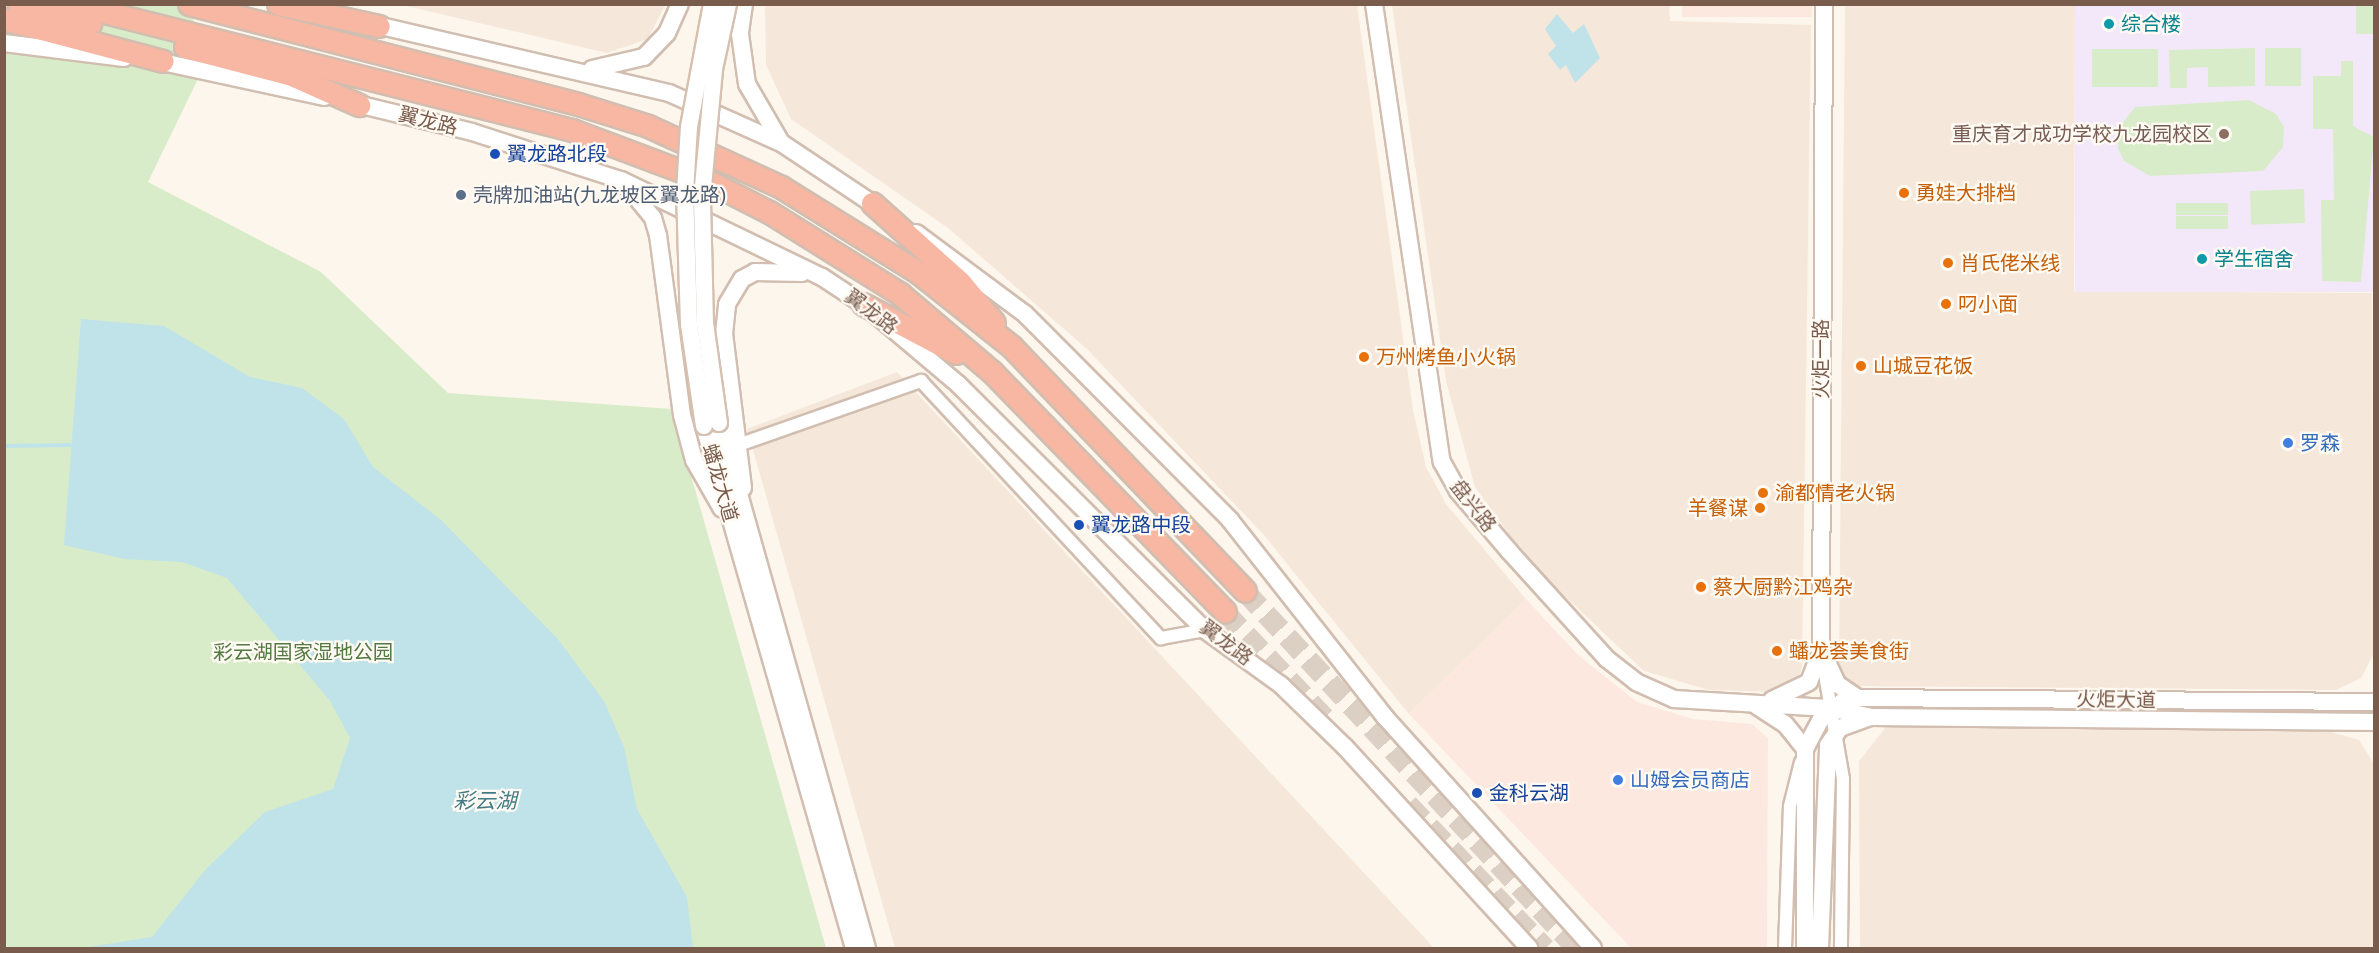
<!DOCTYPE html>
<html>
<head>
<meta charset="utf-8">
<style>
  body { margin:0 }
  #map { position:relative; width:2379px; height:953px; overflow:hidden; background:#fdf6ec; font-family:Arial,"Noto Sans SC",sans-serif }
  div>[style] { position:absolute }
  .residential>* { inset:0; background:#f5e8da }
  .commercial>* { inset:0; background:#fde8e0; transform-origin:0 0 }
  .education>* { inset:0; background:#f3e8fa; transform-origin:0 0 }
  .green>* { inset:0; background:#d8ecc9; transform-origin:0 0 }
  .water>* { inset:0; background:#bfe3e8 }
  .stream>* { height:4px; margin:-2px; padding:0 2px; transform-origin:2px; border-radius:2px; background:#bfe3e8 }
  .highway-tunnel>* { height:21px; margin-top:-10.5px; transform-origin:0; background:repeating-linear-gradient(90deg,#dcd0c4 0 21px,transparent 0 31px) }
  .roads { filter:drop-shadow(2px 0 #d1beb0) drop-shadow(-2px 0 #d1beb0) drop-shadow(0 2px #d1beb0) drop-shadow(0 -2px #d1beb0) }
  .street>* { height:12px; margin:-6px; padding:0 6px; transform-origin:6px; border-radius:6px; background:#fff }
  .secondary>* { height:16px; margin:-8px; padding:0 8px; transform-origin:8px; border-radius:8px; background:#fff }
  .highway>* { height:21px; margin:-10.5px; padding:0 10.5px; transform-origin:10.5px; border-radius:10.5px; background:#f7b7a3 }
  .bridges { filter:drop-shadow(2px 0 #d6c0b0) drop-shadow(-2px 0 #d6c0b0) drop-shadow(0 2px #d6c0b0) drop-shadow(0 -2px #d6c0b0) }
  .secondary-bridge>* { height:16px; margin:-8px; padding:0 8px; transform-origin:8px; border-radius:8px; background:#fff }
  .dots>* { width:16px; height:16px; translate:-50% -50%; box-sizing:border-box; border:3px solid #fffaf3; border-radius:50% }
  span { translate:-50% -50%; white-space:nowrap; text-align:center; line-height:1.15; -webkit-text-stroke:4.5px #fffaf3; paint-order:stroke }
  .culture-label { font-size:20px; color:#0d838f }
  .left { translate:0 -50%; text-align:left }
  .street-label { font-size:20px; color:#7a5c4d }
  .education-label { font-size:20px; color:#785e54 }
  .right { translate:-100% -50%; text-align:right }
  .transit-label { font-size:20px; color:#164399 }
  .food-label { font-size:20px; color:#c56008 }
  .service-label { font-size:20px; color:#4e5e75 }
  .shop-label { font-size:20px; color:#366cbe }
  .park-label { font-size:20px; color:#537a41 }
  .water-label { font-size:21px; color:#437c86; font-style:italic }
  .frame { position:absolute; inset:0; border:6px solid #7a5c4d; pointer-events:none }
</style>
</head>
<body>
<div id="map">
  <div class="residential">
    <div style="clip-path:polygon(402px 5px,665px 5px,648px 39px,607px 53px)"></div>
    <div style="clip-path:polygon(765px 5px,1357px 5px,1413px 410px,1426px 467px,1446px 504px,1526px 599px,1409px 714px,1263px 534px,1087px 349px,948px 228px,791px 119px,766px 65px)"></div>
    <div style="clip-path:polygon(1392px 5px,1669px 5px,1670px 21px,1811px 25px,1802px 667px,1797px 683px,1778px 692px,1709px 690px,1644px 671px,1530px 563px,1475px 487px,1446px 381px)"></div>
    <div style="clip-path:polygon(1845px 5px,2075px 5px,2074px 291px,2372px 293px,2373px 655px,2361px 678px,2336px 690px,1857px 686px,1844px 677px,1839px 663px)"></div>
    <div style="clip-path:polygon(897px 372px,1434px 948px,895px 948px,747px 429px)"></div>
    <div style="clip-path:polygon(1886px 727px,2328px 731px,2359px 740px,2374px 764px,2374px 948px,1860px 948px,1859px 761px)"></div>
  </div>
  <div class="commercial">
    <div style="left:1682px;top:5px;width:130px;height:12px"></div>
    <div style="clip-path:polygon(1526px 599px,1578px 655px,1637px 702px,1693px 719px,1752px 724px,1768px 738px,1767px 948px,1631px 948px,1409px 714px)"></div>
  </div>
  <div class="education">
    <div style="left:2075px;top:5px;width:299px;height:287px"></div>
  </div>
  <div class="green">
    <div style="clip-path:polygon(5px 5px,184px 5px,212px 50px,148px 182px,321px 272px,448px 393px,672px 409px,826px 948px,5px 948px)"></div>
    <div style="left:2356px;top:5px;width:18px;height:29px"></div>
    <div style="clip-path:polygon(2255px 48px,2255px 86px,2208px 87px,2208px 67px,2187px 68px,2187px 88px,2170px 88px,2169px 50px)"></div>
    <div style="left:2265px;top:48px;width:36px;height:38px"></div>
    <div style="left:2158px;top:49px;width:38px;height:66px;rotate:90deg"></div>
    <div style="clip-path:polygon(2341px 61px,2353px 61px,2353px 126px,2374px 137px,2361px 282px,2322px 281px,2321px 200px,2334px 200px,2333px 129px,2313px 129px,2313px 76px,2341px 76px)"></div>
    <div style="clip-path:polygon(2249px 100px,2276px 114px,2284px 127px,2283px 147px,2263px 171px,2150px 176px,2124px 161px,2118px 148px,2118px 129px,2135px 107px)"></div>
    <div style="left:2304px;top:189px;width:34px;height:54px;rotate:88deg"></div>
    <div style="left:2228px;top:203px;width:12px;height:52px;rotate:90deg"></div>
    <div style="left:2228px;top:216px;width:13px;height:52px;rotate:90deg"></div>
  </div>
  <div class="water">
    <div style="clip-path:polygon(1557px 14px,1573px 33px,1584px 24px,1600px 58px,1575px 83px,1566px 65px,1560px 70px,1548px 54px,1556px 46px,1545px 29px)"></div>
    <div style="clip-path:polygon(81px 319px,164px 326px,250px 377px,302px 388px,344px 419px,373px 467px,441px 520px,557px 638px,604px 701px,624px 747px,637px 809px,687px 897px,693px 948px,82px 948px,152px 937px,206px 869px,265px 812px,333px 789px,350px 738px,330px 701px,227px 578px,182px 562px,124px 559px,64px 545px)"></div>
  </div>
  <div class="stream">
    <div style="left:4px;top:446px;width:66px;rotate:-0.9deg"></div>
  </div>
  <div class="highway-tunnel">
    <div style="left:1245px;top:591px;width:488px;rotate:47.1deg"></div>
    <div style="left:1225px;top:612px;width:150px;rotate:46.6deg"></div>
    <div style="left:1408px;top:804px;width:199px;rotate:46.4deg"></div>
  </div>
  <div class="roads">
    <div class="street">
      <div style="left:741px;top:444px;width:191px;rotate:-19.3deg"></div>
      <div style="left:921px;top:381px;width:352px;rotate:47deg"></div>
      <div style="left:1161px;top:638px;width:45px;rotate:-10.3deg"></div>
      <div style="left:1823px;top:663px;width:118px;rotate:80.2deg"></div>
      <div style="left:1843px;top:779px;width:169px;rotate:90.7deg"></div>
      <div style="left:1785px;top:948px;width:142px;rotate:-88deg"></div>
      <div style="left:1790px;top:806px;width:45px;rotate:-76deg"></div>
    </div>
    <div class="secondary">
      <div style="left:744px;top:4px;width:30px;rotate:98deg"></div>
      <div style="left:740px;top:34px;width:50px;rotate:82deg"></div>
      <div style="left:747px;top:84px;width:64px;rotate:59.8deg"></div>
      <div style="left:1374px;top:4px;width:463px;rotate:81.6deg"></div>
      <div style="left:1442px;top:462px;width:33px;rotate:61deg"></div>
      <div style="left:1458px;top:491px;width:79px;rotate:49.6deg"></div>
      <div style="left:1509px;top:551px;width:146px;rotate:47.8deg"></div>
      <div style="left:1607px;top:659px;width:37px;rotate:38deg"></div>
      <div style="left:1636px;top:682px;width:42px;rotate:24.1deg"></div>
      <div style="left:1674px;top:699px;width:155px;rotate:3.3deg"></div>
      <div style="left:1829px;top:708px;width:44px;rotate:11.8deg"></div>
      <div style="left:1872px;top:717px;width:502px;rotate:0.57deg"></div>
      <div style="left:1824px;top:4px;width:645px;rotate:90.27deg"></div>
      <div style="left:1821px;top:649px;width:38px;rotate:65deg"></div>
      <div style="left:1837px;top:684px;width:25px;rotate:34deg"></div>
      <div style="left:368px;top:23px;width:309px;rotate:13.1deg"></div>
      <div style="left:669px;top:93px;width:125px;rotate:24.1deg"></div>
      <div style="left:783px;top:144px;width:119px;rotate:33.7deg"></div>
      <div style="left:4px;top:43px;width:121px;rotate:7.1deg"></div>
      <div style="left:153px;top:60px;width:175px;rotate:12.2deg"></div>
      <div style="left:592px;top:69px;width:53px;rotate:-13deg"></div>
      <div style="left:644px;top:57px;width:33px;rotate:-46deg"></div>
      <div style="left:667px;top:33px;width:32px;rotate:-66deg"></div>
      <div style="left:349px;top:102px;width:127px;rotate:13.7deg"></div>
      <div style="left:472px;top:132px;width:157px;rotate:17.9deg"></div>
      <div style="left:621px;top:180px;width:223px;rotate:25.8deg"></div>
      <div style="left:822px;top:277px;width:49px;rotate:33.4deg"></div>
      <div style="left:863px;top:304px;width:124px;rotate:40.1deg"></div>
      <div style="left:958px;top:384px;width:349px;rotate:44.9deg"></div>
      <div style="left:1205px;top:630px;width:94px;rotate:35.9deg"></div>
      <div style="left:1281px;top:685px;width:89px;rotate:44.1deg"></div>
      <div style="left:1345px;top:747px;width:273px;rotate:47.5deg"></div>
      <div style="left:627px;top:186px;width:41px;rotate:50.9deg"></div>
      <div style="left:653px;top:218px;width:18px;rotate:74deg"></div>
      <div style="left:658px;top:235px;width:182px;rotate:82.4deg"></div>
      <div style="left:682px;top:415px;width:47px;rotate:75.1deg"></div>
      <div style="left:694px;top:460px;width:56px;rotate:60.3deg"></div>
      <div style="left:916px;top:233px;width:136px;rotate:36.6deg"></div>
      <div style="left:1025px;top:314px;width:291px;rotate:45.1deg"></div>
      <div style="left:1230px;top:520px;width:251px;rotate:51.8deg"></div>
      <div style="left:1385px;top:717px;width:311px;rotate:48deg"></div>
      <div style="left:719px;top:423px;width:545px;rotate:74.26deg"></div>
      <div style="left:704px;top:426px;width:543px;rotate:73.97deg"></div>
      <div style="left:743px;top:488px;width:155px;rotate:-97deg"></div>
      <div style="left:724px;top:334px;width:30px;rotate:-84deg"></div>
      <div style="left:727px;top:304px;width:29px;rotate:-59deg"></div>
      <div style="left:742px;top:279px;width:15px;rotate:-28deg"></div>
      <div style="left:755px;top:272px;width:47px;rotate:1.2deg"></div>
      <div style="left:1772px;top:700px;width:41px;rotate:-25.9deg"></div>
      <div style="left:1809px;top:682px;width:33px;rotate:-69deg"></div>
      <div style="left:1757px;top:706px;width:33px;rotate:33deg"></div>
      <div style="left:1785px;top:724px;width:32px;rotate:51deg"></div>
      <div style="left:1805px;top:948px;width:199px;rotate:-90deg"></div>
      <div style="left:1805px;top:749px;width:38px;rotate:-62deg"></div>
      <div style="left:1823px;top:715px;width:23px;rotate:-34deg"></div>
      <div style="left:1842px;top:702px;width:16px;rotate:-14deg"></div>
      <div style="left:1858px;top:698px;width:516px;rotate:0.44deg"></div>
      <div style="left:1820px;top:948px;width:203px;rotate:-87.7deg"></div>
      <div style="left:1828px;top:745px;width:21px;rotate:-55deg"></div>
      <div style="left:1840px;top:728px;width:30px;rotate:-20deg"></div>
    </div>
    <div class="highway">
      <div style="left:19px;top:4px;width:74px;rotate:14.8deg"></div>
      <div style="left:73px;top:4px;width:515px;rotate:14.17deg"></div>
      <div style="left:572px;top:130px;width:145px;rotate:20.6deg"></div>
      <div style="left:708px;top:181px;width:68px;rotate:26.9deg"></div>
      <div style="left:769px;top:212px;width:155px;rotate:32deg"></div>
      <div style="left:900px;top:294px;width:121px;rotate:40.3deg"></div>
      <div style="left:992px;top:372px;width:334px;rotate:45.8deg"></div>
      <div style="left:189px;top:4px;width:402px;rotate:14.4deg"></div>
      <div style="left:578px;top:104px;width:73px;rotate:17.4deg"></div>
      <div style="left:648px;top:126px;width:146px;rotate:24.6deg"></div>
      <div style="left:781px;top:187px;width:163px;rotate:31.9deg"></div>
      <div style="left:919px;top:273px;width:119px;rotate:38.5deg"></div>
      <div style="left:1012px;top:347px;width:337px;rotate:46.3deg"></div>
      <div style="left:278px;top:4px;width:103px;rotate:12.3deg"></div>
      <div style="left:4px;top:19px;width:164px;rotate:14.8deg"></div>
      <div style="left:185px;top:47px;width:107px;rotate:14.6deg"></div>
      <div style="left:289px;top:74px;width:77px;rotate:23.9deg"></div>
      <div style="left:872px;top:203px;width:118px;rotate:41.9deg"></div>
      <div style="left:960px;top:282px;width:53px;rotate:50.3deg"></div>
      <div style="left:863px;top:304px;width:105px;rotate:27.8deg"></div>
    </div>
  </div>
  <div class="bridges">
    <div class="secondary-bridge">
      <div style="left:719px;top:423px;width:100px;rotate:-98deg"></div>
      <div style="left:705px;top:324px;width:127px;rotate:-91.4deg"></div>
      <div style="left:702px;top:197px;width:129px;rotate:-84.6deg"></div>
      <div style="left:714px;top:69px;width:66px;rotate:-77.8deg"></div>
      <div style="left:704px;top:426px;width:102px;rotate:-98.4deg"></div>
      <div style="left:689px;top:325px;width:133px;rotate:-91.7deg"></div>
      <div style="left:685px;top:192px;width:65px;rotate:-86.5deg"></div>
      <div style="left:689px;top:127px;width:125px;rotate:-79.4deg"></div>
    </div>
  </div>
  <div class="dots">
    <div style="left:2109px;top:24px;background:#0f9aa8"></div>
    <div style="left:2224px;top:134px;background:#8d6e63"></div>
    <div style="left:495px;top:154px;background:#1a4fb4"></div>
    <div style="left:1904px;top:193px;background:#e8710a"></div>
    <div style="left:461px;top:195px;background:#5c6f8a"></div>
    <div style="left:2202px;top:259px;background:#0f9aa8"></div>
    <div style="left:1948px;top:263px;background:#e8710a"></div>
    <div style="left:1946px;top:304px;background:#e8710a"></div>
    <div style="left:1364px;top:357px;background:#e8710a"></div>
    <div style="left:1861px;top:366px;background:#e8710a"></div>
    <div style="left:2288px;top:443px;background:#3f7fe0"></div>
    <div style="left:1763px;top:493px;background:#e8710a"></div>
    <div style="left:1760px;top:508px;background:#e8710a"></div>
    <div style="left:1079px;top:525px;background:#1a4fb4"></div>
    <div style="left:1701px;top:587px;background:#e8710a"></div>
    <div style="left:1777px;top:651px;background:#e8710a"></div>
    <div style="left:1618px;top:780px;background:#3f7fe0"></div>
    <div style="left:1477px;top:793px;background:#1a4fb4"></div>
  </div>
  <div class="culture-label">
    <span class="left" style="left:2121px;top:24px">综合楼</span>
    <span class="left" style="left:2214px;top:259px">学生宿舍</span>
  </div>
  <div class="street-label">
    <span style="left:428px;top:121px;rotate:14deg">翼龙路</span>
    <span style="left:871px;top:312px;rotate:37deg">翼龙路</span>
    <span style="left:1821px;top:359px;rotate:-90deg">火炬一路</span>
    <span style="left:720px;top:483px;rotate:74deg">蟠龙大道</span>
    <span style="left:1473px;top:506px;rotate:52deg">盘兴路</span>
    <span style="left:1226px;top:643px;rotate:37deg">翼龙路</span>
    <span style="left:2116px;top:700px;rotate:1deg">火炬大道</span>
  </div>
  <div class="education-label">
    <span class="right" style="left:2212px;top:134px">重庆育才成功学校九龙园校区</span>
  </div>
  <div class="transit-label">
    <span class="left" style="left:507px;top:154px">翼龙路北段</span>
    <span class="left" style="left:1091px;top:525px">翼龙路中段</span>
    <span class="left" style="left:1489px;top:793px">金科云湖</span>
  </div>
  <div class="food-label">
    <span class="left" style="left:1916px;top:193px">勇娃大排档</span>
    <span class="left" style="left:1960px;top:263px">肖氏佬米线</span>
    <span class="left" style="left:1958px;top:304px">叼小面</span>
    <span class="left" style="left:1376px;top:357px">万州烤鱼小火锅</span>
    <span class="left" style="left:1873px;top:366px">山城豆花饭</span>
    <span class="left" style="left:1775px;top:493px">渝都情老火锅</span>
    <span class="right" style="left:1748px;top:508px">羊餐谋</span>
    <span class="left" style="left:1713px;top:587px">蔡大厨黔江鸡杂</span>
    <span class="left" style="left:1789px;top:651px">蟠龙荟美食街</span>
  </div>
  <div class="service-label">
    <span class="left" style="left:473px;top:195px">壳牌加油站(九龙坡区翼龙路)</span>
  </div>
  <div class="shop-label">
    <span class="left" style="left:2300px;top:443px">罗森</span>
    <span class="left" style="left:1630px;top:780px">山姆会员商店</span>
  </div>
  <div class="park-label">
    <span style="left:303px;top:652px">彩云湖国家湿地公园</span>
  </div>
  <div class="water-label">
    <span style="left:485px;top:801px">彩云湖</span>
  </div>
  <div class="frame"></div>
</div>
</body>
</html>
